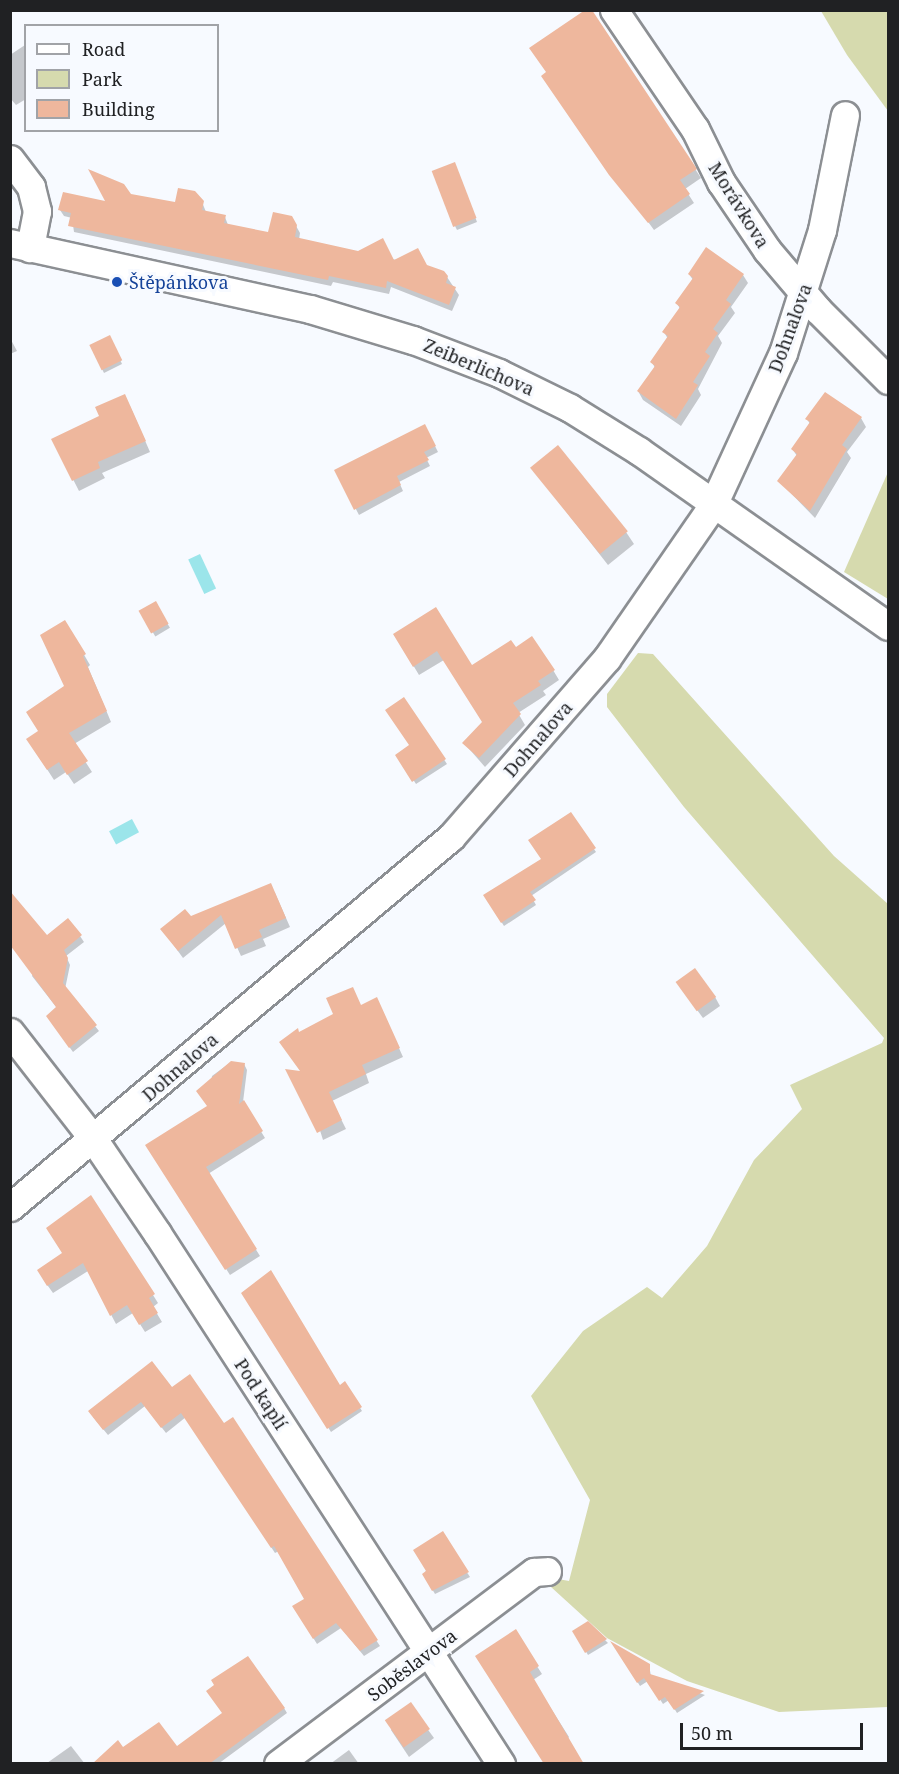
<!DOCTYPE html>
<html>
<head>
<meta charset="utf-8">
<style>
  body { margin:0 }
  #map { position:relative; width:899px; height:1774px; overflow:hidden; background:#f7faff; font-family:"Noto Serif",serif }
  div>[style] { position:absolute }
  .green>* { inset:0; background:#d6daae }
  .water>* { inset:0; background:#9be5ea; transform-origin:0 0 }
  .shadow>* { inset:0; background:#0003; transform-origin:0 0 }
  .building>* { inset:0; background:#eeb79d; transform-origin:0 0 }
  .roads { filter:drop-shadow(2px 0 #8c8f93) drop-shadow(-2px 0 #8c8f93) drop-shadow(0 2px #8c8f93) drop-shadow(0 -2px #8c8f93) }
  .minor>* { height:27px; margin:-13.5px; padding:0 13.5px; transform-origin:13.5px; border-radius:13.5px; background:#fff }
  .dots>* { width:16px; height:16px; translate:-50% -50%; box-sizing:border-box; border:3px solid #f7faff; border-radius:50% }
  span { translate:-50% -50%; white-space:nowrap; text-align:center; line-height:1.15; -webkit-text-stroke:6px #f7faff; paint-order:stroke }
  .street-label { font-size:18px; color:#202123 }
  .transit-label { font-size:18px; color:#164399 }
  .left { translate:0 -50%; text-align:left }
  .frame { position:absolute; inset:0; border:12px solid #202123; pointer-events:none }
  .legend { position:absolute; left:24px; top:24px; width:195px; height:108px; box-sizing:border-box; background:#f7faff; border:2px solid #a1a3a7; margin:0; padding:8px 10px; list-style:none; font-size:18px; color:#202123 }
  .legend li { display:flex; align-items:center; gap:12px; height:30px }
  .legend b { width:30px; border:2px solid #a1a3a7 }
  .scale { position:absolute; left:680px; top:1723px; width:183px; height:27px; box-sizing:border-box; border:3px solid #202123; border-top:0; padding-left:8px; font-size:18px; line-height:21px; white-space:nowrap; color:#202123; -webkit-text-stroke:4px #f7faff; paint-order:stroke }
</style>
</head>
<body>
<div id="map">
  <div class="green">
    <div style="clip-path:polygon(821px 11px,888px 11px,888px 111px,847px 55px)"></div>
    <div style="clip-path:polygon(888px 472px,888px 599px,844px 572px)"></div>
    <div style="clip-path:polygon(638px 653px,653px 654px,834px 856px,888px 904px,888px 1707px,779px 1712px,687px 1681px,607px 1638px,551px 1587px,558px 1579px,569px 1581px,590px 1500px,531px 1396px,583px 1331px,647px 1287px,662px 1298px,707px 1246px,754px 1160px,802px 1109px,790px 1085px,882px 1043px,884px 1038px,684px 807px,607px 707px,607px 694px)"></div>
  </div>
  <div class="water">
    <div style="left:200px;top:554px;width:38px;height:13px;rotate:65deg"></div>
    <div style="left:132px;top:819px;width:15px;height:26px;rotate:62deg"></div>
  </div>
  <div class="shadow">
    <div style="clip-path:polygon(590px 10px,701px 178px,685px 189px,694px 203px,654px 230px,548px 85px)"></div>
    <div style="clip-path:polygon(25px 45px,26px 99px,16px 105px,10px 98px,10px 55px)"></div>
    <div style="clip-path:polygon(456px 167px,477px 222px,457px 230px,455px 226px)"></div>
    <div style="clip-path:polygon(130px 195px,176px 203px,202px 202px,206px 212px,225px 217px,228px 225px,269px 233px,291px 217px,300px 233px,299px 240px,426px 266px,447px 277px,459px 295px,452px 311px,391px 287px,389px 294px,333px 282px,331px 286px,74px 232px,72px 218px,64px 216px,60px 210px,107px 203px)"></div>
    <div style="clip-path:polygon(689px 274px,743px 275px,748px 283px,731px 307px,735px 313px,718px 336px,722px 343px,698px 389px,701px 395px,681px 426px,643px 400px,638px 391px,655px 368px,652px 362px,668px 339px,664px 332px,680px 309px,677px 303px,693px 280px)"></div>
    <div style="clip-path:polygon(10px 338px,17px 351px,10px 354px)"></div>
    <div style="clip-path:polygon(111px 340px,122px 364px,104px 373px,102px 369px)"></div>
    <div style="clip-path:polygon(130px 406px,150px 452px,102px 473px,105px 478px,79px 491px,53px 440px)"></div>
    <div style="clip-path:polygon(861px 418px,866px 427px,847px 452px,851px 458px,815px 518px,779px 481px,797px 456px,793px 450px,810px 424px,807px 419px)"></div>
    <div style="clip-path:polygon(425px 426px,438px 452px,426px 458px,430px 466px,399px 482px,403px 491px,359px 515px,336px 471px)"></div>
    <div style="clip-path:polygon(532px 468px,626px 532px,634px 544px,608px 565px)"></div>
    <div style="left:155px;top:603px;width:29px;height:17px;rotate:59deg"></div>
    <div style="clip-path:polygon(435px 609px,472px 667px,516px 649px,553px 670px,559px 680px,543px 691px,546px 695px,518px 713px,525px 725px,485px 767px,464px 743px,484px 723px,444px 660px,419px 675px,395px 635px)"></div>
    <div style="clip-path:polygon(65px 622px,90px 665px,88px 667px,111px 722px,74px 744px,92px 772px,74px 784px,66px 772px,54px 780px,34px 749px,39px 732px,66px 686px)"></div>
    <div style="clip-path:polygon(404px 699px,447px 764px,416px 784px,397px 755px,411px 746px)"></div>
    <div style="clip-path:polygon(571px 814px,596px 852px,531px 896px,536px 905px,504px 926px,485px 896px,543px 860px)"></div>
    <div style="clip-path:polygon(275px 893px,290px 927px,263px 939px,266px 946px,241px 956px,226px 923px,183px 958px,162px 929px)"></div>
    <div style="clip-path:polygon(80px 936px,84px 942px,66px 956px,70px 965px,65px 989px,99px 1031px,73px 1052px,51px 1022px,57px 1008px,32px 976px,46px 937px)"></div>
    <div style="clip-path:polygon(683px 991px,715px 997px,720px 1006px,703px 1018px)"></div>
    <div style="clip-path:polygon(361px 1006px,381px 1008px,403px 1057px,366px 1074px,369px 1083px,332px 1101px,346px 1129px,323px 1140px,302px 1073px,299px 1034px)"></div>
    <div style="clip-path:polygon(231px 1062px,244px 1064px,247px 1070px,243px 1102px,265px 1138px,208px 1174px,260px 1256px,230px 1275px,151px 1152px,208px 1107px,212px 1076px)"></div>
    <div style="clip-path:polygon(64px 1254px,153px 1295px,158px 1303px,153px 1307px,162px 1322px,145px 1332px,133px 1313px,116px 1324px,88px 1271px,53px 1293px,43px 1279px)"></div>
    <div style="clip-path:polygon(243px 1294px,339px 1387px,345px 1383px,362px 1411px,331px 1432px)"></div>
    <div style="clip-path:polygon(152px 1363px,376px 1640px,380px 1646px,364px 1656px,341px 1628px,317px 1644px,294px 1607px,306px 1599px,279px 1551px,275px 1553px,186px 1417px,166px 1433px,145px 1406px,108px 1435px,93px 1417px)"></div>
    <div style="clip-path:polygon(442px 1534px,470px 1577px,435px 1594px,424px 1575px)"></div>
    <div style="clip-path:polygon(588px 1623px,608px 1643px,588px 1655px,574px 1631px)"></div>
    <div style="clip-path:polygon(515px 1632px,542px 1674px,533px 1680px,569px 1737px,546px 1764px)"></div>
    <div style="clip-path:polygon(614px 1645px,649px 1665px,651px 1676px,705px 1695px,677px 1713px,669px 1700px,663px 1704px,648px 1681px,640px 1686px)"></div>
    <div style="clip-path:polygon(410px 1705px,434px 1738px,409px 1757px,391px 1730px)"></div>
    <div style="clip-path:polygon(284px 1708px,287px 1713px,218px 1764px,95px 1764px,122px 1749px,176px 1748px)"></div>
    <div style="clip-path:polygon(71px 1746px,85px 1764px,47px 1764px,47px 1763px)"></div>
    <div style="clip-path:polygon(349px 1750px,359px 1764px,330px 1764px)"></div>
  </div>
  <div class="building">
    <div style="clip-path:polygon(585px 10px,592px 10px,697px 169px,680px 180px,690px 194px,648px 223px,609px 175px,541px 76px,546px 72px,529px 48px)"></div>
    <div style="left:455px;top:162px;width:60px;height:25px;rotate:69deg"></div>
    <div style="clip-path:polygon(88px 169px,124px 184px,131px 194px,175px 202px,178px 188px,195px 191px,204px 201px,202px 210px,226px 215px,224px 223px,268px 232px,273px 212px,292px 216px,297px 225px,295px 237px,358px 251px,383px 238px,394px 260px,418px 248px,427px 265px,444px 271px,448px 276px,446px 283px,456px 287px,449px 305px,387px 281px,386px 288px,329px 276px,328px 280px,68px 226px,71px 213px,58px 210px,63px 192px,105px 201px)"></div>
    <div style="clip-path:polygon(706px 247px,744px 274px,726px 300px,731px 304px,713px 329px,718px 333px,705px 352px,710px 356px,693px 382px,698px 385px,676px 419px,637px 391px,655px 366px,650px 362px,668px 336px,662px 332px,680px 307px,675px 303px,693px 278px,688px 274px)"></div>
    <div style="left:110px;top:335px;width:28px;height:23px;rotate:64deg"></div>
    <div style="clip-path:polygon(825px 392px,862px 417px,842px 445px,847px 449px,810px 511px,777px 481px,797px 454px,791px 449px,810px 422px,805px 419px)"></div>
    <div style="clip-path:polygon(125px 394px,146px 441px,98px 462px,100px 468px,72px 481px,51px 439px,99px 416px,95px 407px)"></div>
    <div style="clip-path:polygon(425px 424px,436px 446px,424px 452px,429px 460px,397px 476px,401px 485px,354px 510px,334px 470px)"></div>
    <div style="left:558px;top:445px;width:111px;height:36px;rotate:51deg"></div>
    <div style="left:156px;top:601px;width:26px;height:20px;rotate:61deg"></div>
    <div style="clip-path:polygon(436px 607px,472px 665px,511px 640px,516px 647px,532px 636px,555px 670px,538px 681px,541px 685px,513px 703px,521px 714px,479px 758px,462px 743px,482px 722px,437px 651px,413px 667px,393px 634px)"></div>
    <div style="clip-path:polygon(65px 620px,86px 654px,83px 656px,107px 711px,69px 733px,88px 761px,67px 775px,59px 762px,47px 770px,26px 739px,38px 731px,26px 712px,64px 686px,40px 635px)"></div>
    <div style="clip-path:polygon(404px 697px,446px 759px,412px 782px,395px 755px,409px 745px,385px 710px)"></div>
    <div style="clip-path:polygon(571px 812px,596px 848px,530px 892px,536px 900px,501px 923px,483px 895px,541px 859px,528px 840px)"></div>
    <div style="clip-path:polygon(271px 883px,286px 918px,259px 930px,262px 937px,235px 949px,221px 915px,178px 951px,160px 929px,185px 909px,191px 916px)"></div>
    <div style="clip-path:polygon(10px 891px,47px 935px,68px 918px,82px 935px,64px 950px,68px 958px,63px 983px,97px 1025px,69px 1048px,46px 1016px,56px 1007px,10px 945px)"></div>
    <div style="left:695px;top:968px;width:36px;height:24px;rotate:54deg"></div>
    <div style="clip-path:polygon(353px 987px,361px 1005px,377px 997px,400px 1048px,362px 1065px,366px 1074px,329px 1092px,342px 1120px,317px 1133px,285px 1069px,300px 1071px,279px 1042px,298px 1028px,299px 1032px,333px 1014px,326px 998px)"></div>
    <div style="clip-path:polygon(231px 1061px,245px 1063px,239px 1104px,244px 1100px,263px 1131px,206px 1167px,257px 1249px,225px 1270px,145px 1145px,207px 1106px,196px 1091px)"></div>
    <div style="clip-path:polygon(91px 1195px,155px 1294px,149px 1298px,158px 1313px,139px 1325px,127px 1305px,110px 1316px,83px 1263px,47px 1286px,37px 1270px,62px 1253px,46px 1228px)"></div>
    <div style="clip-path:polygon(271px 1270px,340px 1385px,345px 1381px,362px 1407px,327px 1429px,241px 1293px)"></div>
    <div style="clip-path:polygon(152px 1361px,172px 1387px,190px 1374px,224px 1423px,233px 1417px,378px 1640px,360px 1651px,336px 1623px,313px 1639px,292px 1606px,304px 1599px,274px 1546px,271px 1548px,181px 1413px,161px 1428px,141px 1402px,103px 1430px,88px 1411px)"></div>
    <div style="clip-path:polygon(443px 1531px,469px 1572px,432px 1591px,422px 1574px,426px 1571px,413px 1550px)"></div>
    <div style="clip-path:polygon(588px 1621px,607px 1639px,585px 1653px,572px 1631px)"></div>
    <div style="clip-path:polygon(516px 1629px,539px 1666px,530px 1672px,584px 1764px,544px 1764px,475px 1656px)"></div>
    <div style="clip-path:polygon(610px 1641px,650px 1664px,650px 1674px,704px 1691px,674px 1710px,665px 1697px,659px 1701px,644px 1678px,637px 1683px)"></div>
    <div style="clip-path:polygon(248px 1656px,285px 1708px,209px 1764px,92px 1764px,118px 1740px,123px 1747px,159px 1722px,177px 1746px,222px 1713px,206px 1691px,214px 1685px,211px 1680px)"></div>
    <div style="left:411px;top:1702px;width:33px;height:32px;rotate:55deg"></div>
  </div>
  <div class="roads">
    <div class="minor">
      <div style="left:614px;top:10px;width:144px;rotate:55.8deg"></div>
      <div style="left:695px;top:129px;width:59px;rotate:63.9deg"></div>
      <div style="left:721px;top:182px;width:82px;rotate:55.9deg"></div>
      <div style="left:767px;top:250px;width:79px;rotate:49.6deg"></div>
      <div style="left:818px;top:310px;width:99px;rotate:45deg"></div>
      <div style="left:10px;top:159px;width:35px;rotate:53deg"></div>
      <div style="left:31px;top:187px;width:25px;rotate:76deg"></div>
      <div style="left:37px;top:211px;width:38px;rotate:101deg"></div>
      <div style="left:10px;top:243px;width:307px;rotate:12.4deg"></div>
      <div style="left:310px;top:309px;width:108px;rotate:16.8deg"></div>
      <div style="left:413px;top:340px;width:92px;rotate:21deg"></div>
      <div style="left:499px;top:373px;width:79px;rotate:26.2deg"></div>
      <div style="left:570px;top:408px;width:81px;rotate:31.9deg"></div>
      <div style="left:639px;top:451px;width:304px;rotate:35.1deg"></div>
      <div style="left:10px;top:1032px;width:137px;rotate:52.1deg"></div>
      <div style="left:94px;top:1140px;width:112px;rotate:55.9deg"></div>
      <div style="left:157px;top:1233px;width:633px;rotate:57.06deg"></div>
      <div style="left:10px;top:1207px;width:576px;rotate:-40deg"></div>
      <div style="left:451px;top:837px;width:237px;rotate:-48.9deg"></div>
      <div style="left:607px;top:658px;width:186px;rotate:-55.3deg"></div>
      <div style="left:713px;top:505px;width:167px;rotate:-65.3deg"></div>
      <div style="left:783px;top:353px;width:129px;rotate:-72.4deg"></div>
      <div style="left:822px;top:230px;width:117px;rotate:-78.7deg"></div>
      <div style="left:278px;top:1764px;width:320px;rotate:-36.9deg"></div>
      <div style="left:534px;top:1572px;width:13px;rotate:-4deg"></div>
    </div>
  </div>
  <div class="dots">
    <div style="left:117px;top:282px;background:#1a4fb4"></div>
  </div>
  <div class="street-label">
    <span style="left:739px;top:205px;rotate:58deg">Morávkova</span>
    <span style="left:790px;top:328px;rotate:-70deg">Dohnalova</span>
    <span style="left:479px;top:367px;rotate:23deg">Zeiberlichova</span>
    <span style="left:538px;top:739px;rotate:-49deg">Dohnalova</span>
    <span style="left:180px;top:1067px;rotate:-41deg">Dohnalova</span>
    <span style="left:261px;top:1394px;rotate:57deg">Pod kaplí</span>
    <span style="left:412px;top:1665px;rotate:-37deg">Soběslavova</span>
  </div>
  <div class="transit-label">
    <span class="left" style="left:129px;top:282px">Štěpánkova</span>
  </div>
  <div class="frame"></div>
  <ul class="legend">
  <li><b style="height:8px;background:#fff"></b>Road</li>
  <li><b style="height:16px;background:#d6daae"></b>Park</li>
  <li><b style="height:16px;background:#eeb79d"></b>Building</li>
  </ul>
  <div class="scale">50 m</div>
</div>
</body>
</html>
